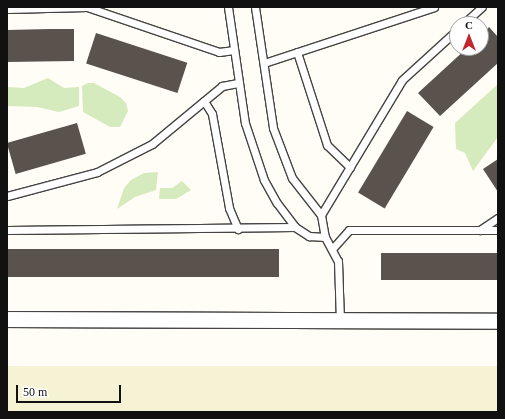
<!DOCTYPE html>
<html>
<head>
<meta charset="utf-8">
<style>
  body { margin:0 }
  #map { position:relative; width:505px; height:419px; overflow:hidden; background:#fffdf5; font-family:"Times New Roman",serif }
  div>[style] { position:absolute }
  .farmland>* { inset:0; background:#f6f3d4; transform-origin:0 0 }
  .green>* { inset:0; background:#d5ebbd }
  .building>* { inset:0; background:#5a524d; transform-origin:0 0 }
  .roads { filter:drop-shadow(1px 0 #444) drop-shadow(-1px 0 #444) drop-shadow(0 1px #444) drop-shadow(0 -1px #444) }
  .service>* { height:7px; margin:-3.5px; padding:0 3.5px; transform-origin:3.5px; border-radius:3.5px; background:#fff }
  .minor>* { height:15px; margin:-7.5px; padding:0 7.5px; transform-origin:7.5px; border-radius:7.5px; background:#fff }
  span { translate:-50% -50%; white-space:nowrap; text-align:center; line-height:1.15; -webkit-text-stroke:4px #fff; paint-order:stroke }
  .frame { position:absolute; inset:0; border:8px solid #111; pointer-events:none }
  .north { position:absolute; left:449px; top:16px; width:40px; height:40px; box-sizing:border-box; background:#fff; border:1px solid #a0a0a0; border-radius:50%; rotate:0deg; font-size:11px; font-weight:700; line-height:16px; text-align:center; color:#111 }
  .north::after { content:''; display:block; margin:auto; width:14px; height:18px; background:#c4262e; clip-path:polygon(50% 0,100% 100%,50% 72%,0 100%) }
  .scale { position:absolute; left:16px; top:385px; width:105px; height:18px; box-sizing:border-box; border:2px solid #111; border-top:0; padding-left:5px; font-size:12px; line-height:14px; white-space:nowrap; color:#111; -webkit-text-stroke:3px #fff; paint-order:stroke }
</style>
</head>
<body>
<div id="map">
  <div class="farmland">
    <div style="left:7px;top:366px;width:491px;height:46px"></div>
  </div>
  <div class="green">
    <div style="clip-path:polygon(48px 78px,64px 88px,79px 87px,79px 106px,59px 112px,37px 107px,7px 106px,7px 87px,24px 88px)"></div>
    <div style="clip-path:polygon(88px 83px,94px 83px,120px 97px,126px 103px,128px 111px,120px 127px,110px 127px,83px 112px,82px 86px)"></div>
    <div style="clip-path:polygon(498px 84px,498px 137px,473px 171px,465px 153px,456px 149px,455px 123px)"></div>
    <div style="clip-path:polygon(158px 172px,156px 190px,135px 197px,117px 209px,124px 188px,131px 180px,144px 173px)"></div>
    <div style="clip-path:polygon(182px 181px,191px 190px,176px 199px,159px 199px,160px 188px,172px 188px)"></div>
  </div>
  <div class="building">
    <div style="clip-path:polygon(489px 27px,498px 37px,498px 63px,440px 116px,418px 93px,467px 48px,481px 48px,481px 35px)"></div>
    <div style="clip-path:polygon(50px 29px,74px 29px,74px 61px,7px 62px,7px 30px)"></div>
    <div style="left:96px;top:33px;width:96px;height:32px;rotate:18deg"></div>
    <div style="left:407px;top:111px;width:31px;height:95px;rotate:31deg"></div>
    <div style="left:77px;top:123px;width:32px;height:73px;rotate:74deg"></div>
    <div style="clip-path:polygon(498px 159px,498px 192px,483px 169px)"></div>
    <div style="left:7px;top:249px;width:272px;height:28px"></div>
    <div style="left:381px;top:253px;width:117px;height:27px"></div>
  </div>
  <div class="roads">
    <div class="service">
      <div style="left:228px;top:7px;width:117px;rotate:81.7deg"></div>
      <div style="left:245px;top:123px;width:60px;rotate:71.6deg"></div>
      <div style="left:264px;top:180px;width:26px;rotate:61deg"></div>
      <div style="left:277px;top:203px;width:30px;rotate:53deg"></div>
      <div style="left:295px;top:227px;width:17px;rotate:33deg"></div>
      <div style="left:309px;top:236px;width:16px;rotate:4deg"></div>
      <div style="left:255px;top:7px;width:122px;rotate:81.5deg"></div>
      <div style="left:273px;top:128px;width:53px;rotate:69.2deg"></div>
      <div style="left:292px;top:178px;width:47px;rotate:51.9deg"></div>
      <div style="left:321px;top:215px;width:22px;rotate:80deg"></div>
      <div style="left:325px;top:237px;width:27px;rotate:62deg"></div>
      <div style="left:338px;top:261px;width:59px;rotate:88.1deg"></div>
      <div style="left:7px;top:9px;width:80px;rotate:-1.4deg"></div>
      <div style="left:87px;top:7px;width:139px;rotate:18.8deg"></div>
      <div style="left:219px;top:52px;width:15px;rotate:-8deg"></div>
      <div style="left:463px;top:24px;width:25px;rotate:-42deg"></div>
      <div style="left:297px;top:52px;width:98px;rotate:72.1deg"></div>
      <div style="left:327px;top:145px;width:32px;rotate:44deg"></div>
      <div style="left:264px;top:63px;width:179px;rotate:-18.2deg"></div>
      <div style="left:204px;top:101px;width:15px;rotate:58deg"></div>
      <div style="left:212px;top:114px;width:96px;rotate:79.7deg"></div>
      <div style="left:229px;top:208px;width:23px;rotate:67deg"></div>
      <div style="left:7px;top:196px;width:93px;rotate:-14.9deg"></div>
      <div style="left:97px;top:172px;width:62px;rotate:-27deg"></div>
      <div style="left:152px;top:144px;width:91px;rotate:-39.6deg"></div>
      <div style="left:222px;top:86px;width:16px;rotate:-11deg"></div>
      <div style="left:321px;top:215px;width:157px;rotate:-59deg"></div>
      <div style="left:402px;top:80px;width:74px;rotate:-42.3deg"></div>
      <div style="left:7px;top:230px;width:288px;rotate:-0.6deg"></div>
      <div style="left:480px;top:230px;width:18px"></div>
      <div style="left:332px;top:249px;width:25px;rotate:-48deg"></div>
      <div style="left:349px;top:230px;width:131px"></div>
      <div style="left:480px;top:230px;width:22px;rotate:-34deg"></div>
    </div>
    <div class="minor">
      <div style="left:7px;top:319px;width:491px;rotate:0.2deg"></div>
    </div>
  </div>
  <div class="frame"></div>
  <div class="north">С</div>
  <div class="scale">50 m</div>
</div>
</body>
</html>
